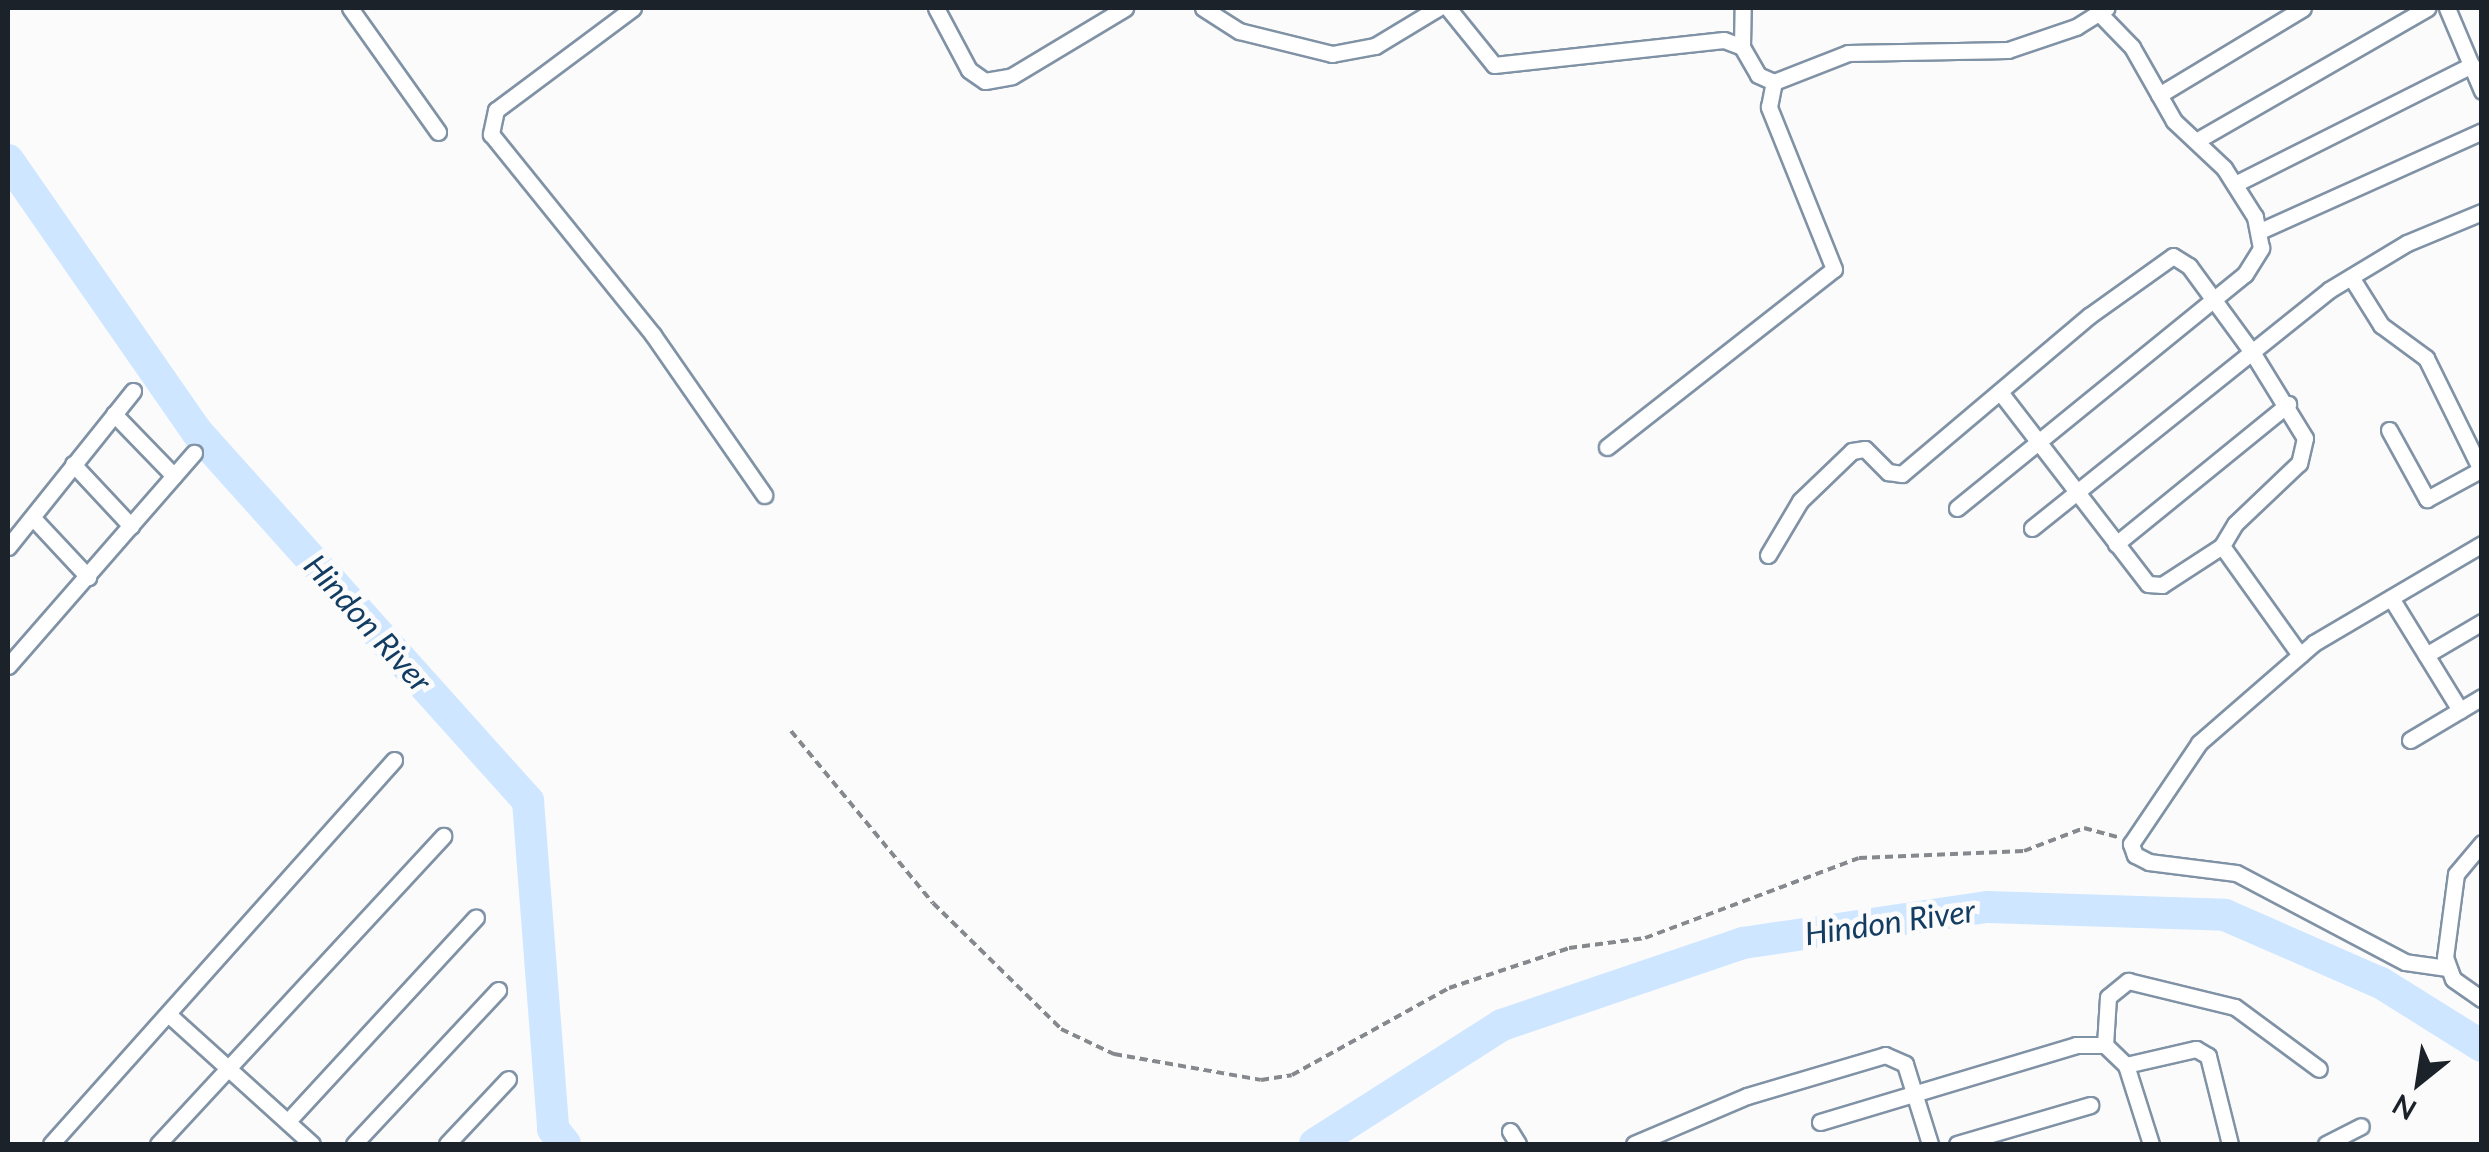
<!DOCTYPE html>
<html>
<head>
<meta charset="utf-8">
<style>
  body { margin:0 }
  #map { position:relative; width:2489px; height:1152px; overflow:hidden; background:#fbfbfb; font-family:Lato,sans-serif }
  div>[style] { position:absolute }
  .river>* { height:32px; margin:-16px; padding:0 16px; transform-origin:16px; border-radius:16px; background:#cee6ff }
  .path>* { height:4px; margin-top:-2px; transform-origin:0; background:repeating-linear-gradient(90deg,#85898d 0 8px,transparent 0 13px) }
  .roads { filter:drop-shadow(2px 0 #8092a5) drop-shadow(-2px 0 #8092a5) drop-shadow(0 2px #8092a5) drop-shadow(0 -2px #8092a5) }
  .minor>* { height:15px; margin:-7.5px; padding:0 7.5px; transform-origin:7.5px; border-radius:7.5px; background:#fff }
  span { translate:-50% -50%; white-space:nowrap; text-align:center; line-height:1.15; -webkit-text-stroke:10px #fbfbfb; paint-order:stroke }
  .water-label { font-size:32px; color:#123c62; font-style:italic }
  .frame { position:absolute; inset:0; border:10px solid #1b222a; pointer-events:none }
  .north { position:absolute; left:2369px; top:1032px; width:100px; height:100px; -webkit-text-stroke:8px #fbfbfb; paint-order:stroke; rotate:210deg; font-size:28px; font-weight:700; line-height:40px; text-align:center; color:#1b222a }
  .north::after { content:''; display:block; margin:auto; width:35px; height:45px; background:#1b222a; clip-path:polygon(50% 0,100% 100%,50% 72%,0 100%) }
</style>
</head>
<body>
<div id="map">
  <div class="river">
    <div style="left:8px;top:160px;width:331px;rotate:55.2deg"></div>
    <div style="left:197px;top:432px;width:496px;rotate:48.1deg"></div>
    <div style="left:528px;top:801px;width:329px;rotate:85.6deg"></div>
    <div style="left:553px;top:1129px;width:19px;rotate:51deg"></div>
    <div style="left:1315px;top:1144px;width:222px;rotate:-32.5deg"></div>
    <div style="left:1502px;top:1025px;width:255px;rotate:-18.8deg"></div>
    <div style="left:1743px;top:943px;width:248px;rotate:-8.4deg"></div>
    <div style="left:1988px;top:907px;width:237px;rotate:1.9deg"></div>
    <div style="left:2225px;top:915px;width:170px;rotate:23.6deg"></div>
    <div style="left:2381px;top:983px;width:119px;rotate:32deg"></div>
  </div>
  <div class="path">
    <div style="left:791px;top:731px;width:223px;rotate:50.5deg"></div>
    <div style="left:933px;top:903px;width:180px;rotate:44.5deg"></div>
    <div style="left:1061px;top:1029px;width:59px;rotate:25.3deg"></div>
    <div style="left:1114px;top:1054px;width:149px;rotate:10deg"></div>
    <div style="left:1261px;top:1080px;width:31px;rotate:-9deg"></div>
    <div style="left:1292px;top:1075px;width:179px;rotate:-29deg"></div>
    <div style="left:1449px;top:988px;width:126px;rotate:-18.4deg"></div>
    <div style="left:1569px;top:948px;width:77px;rotate:-7.5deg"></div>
    <div style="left:1645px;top:938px;width:228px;rotate:-20.5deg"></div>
    <div style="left:1859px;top:858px;width:165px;rotate:-2.4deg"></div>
    <div style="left:2024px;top:851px;width:64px;rotate:-21deg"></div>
    <div style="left:2084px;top:828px;width:35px;rotate:15deg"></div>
  </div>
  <div class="roads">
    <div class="minor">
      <div style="left:350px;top:8px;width:152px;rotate:54.6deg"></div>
      <div style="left:633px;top:8px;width:171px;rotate:143.3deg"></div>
      <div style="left:496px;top:110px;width:25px;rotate:102deg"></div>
      <div style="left:491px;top:134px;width:258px;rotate:51.1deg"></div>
      <div style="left:653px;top:335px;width:195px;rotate:55.2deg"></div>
      <div style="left:936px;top:8px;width:70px;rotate:62deg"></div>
      <div style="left:969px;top:70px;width:19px;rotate:35deg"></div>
      <div style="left:985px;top:81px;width:27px;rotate:-10deg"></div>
      <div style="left:1012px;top:76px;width:132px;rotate:-31deg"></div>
      <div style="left:1203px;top:8px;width:43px;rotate:32.6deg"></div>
      <div style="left:1239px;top:31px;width:96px;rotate:13.9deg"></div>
      <div style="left:1332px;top:54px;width:44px;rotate:-10.5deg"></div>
      <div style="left:1375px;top:46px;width:74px;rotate:-31.1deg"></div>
      <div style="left:1448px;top:8px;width:73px;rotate:51.1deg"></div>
      <div style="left:1494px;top:65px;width:231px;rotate:-6.2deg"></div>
      <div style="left:1724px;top:40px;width:19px;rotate:21deg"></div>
      <div style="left:1742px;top:47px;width:32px;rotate:60deg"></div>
      <div style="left:1758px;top:75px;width:17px;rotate:24deg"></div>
      <div style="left:1774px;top:82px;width:79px;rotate:-21.4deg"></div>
      <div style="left:1848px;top:53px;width:160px;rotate:-1.1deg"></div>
      <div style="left:2008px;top:50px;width:72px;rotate:-18.7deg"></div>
      <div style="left:2076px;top:27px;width:36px;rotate:-32deg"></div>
      <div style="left:2447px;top:8px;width:90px;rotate:67.1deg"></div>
      <div style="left:1742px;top:47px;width:39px;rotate:-89deg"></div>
      <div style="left:2159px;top:95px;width:168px;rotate:-31.1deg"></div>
      <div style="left:2196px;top:141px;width:267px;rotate:-29.9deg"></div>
      <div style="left:2235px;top:184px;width:265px;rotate:-26.7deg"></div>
      <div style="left:2260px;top:231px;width:243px;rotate:-24.2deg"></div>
      <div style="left:2351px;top:277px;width:57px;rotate:58deg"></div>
      <div style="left:2381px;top:325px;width:56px;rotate:36.3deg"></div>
      <div style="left:2426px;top:358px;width:125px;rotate:63.8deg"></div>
      <div style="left:2000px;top:392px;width:242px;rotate:52.4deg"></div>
      <div style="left:2148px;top:584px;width:14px;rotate:4deg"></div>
      <div style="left:2162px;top:585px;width:72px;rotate:-33deg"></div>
      <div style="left:2222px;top:546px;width:134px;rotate:54.4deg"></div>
      <div style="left:114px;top:414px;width:86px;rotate:45.9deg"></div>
      <div style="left:2389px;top:430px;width:79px;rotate:61.2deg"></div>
      <div style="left:2427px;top:499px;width:63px;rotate:-28.6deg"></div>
      <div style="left:1607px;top:447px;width:288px;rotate:-38.1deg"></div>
      <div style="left:1834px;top:269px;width:175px;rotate:-111.9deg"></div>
      <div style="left:1769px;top:107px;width:25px;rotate:-79deg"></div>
      <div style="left:73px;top:464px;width:85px;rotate:46.9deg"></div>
      <div style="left:1957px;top:508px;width:371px;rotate:-39.1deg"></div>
      <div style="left:2245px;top:274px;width:31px;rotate:-58deg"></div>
      <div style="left:2261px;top:248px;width:32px;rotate:-101deg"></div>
      <div style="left:2255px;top:217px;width:58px;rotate:-122.3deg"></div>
      <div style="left:2224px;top:168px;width:69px;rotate:-136.8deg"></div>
      <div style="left:2174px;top:121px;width:85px;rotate:-119.6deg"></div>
      <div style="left:2132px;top:47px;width:45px;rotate:-134.1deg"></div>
      <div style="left:33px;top:518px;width:81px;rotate:47deg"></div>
      <div style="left:2032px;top:528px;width:381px;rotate:-38.7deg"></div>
      <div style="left:2329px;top:290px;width:91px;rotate:-31.1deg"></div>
      <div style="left:2407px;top:243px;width:81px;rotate:-22.5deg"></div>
      <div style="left:2116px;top:544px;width:222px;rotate:-39.1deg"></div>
      <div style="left:8px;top:547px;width:200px;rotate:-51.3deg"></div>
      <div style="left:1768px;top:555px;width:63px;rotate:-59.3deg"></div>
      <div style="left:1800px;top:501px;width:72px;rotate:-43.9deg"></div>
      <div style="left:1852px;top:451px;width:13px;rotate:-9deg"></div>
      <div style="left:1865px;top:449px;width:33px;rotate:45deg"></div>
      <div style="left:1888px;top:472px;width:14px;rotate:8deg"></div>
      <div style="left:1902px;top:474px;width:245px;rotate:-40.2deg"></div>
      <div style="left:2089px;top:316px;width:103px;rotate:-35.5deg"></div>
      <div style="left:2173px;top:256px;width:19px;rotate:32deg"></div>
      <div style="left:2189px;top:266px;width:107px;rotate:53.8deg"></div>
      <div style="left:2252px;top:352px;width:101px;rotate:58.4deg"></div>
      <div style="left:2305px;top:438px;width:26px;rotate:103deg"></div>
      <div style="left:2299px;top:463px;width:88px;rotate:136.4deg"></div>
      <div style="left:2235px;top:524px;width:26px;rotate:121deg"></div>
      <div style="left:2391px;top:598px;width:132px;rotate:58.4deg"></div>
      <div style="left:2426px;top:655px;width:65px;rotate:-30.5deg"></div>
      <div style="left:8px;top:666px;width:283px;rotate:-48.9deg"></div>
      <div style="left:2410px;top:740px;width:84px;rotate:-30.8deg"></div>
      <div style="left:2482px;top:843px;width:40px;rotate:130deg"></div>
      <div style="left:2456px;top:874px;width:84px;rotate:97.5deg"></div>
      <div style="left:2445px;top:957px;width:23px;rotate:70deg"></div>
      <div style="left:2453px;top:979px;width:35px;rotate:35deg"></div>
      <div style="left:2447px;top:968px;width:42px;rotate:-171.9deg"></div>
      <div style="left:2405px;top:962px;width:191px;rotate:-152.2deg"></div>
      <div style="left:2236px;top:873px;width:88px;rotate:-172.8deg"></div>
      <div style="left:2149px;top:862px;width:16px;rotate:-153deg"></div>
      <div style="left:2135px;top:855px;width:12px;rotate:-110deg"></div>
      <div style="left:2131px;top:844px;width:122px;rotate:-56deg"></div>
      <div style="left:2199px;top:743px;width:152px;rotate:-41deg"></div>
      <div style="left:2314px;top:643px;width:195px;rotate:-30.5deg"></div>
      <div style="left:168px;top:1014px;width:194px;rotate:42.1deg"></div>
      <div style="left:2105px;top:1045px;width:48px;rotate:-86.4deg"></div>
      <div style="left:2108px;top:997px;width:26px;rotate:-39deg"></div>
      <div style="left:2128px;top:981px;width:110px;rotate:13.7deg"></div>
      <div style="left:2235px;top:1007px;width:104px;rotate:36.4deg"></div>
      <div style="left:288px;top:1121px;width:277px;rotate:-47.3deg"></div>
      <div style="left:1820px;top:1122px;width:267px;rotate:-16.7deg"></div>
      <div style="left:2076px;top:1045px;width:29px"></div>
      <div style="left:2105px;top:1045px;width:29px;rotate:44deg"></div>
      <div style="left:1510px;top:1131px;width:15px;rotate:58deg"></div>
      <div style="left:51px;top:1144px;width:515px;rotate:-48.23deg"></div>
      <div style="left:158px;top:1144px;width:420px;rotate:-47.2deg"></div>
      <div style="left:354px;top:1144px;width:211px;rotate:-46.9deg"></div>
      <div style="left:447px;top:1144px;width:89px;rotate:-46.8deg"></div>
      <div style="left:1634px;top:1144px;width:123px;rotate:-23deg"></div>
      <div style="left:1747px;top:1096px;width:144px;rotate:-16.5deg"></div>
      <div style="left:1885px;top:1055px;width:22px;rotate:24deg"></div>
      <div style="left:1905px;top:1064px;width:84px;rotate:72.6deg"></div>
      <div style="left:1957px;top:1144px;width:139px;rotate:-16.3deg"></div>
      <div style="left:2151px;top:1144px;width:83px;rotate:-107.6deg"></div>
      <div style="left:2126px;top:1065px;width:72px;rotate:-12.9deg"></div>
      <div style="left:2196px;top:1049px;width:14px;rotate:30deg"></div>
      <div style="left:2208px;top:1056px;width:91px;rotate:76deg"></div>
      <div style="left:2326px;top:1144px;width:39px;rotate:-27deg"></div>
    </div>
  </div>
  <div class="water-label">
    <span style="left:368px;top:623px;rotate:48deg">Hindon River</span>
    <span style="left:1890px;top:922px;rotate:-8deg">Hindon River</span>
  </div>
  <div class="frame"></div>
  <div class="north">N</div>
</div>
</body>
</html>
